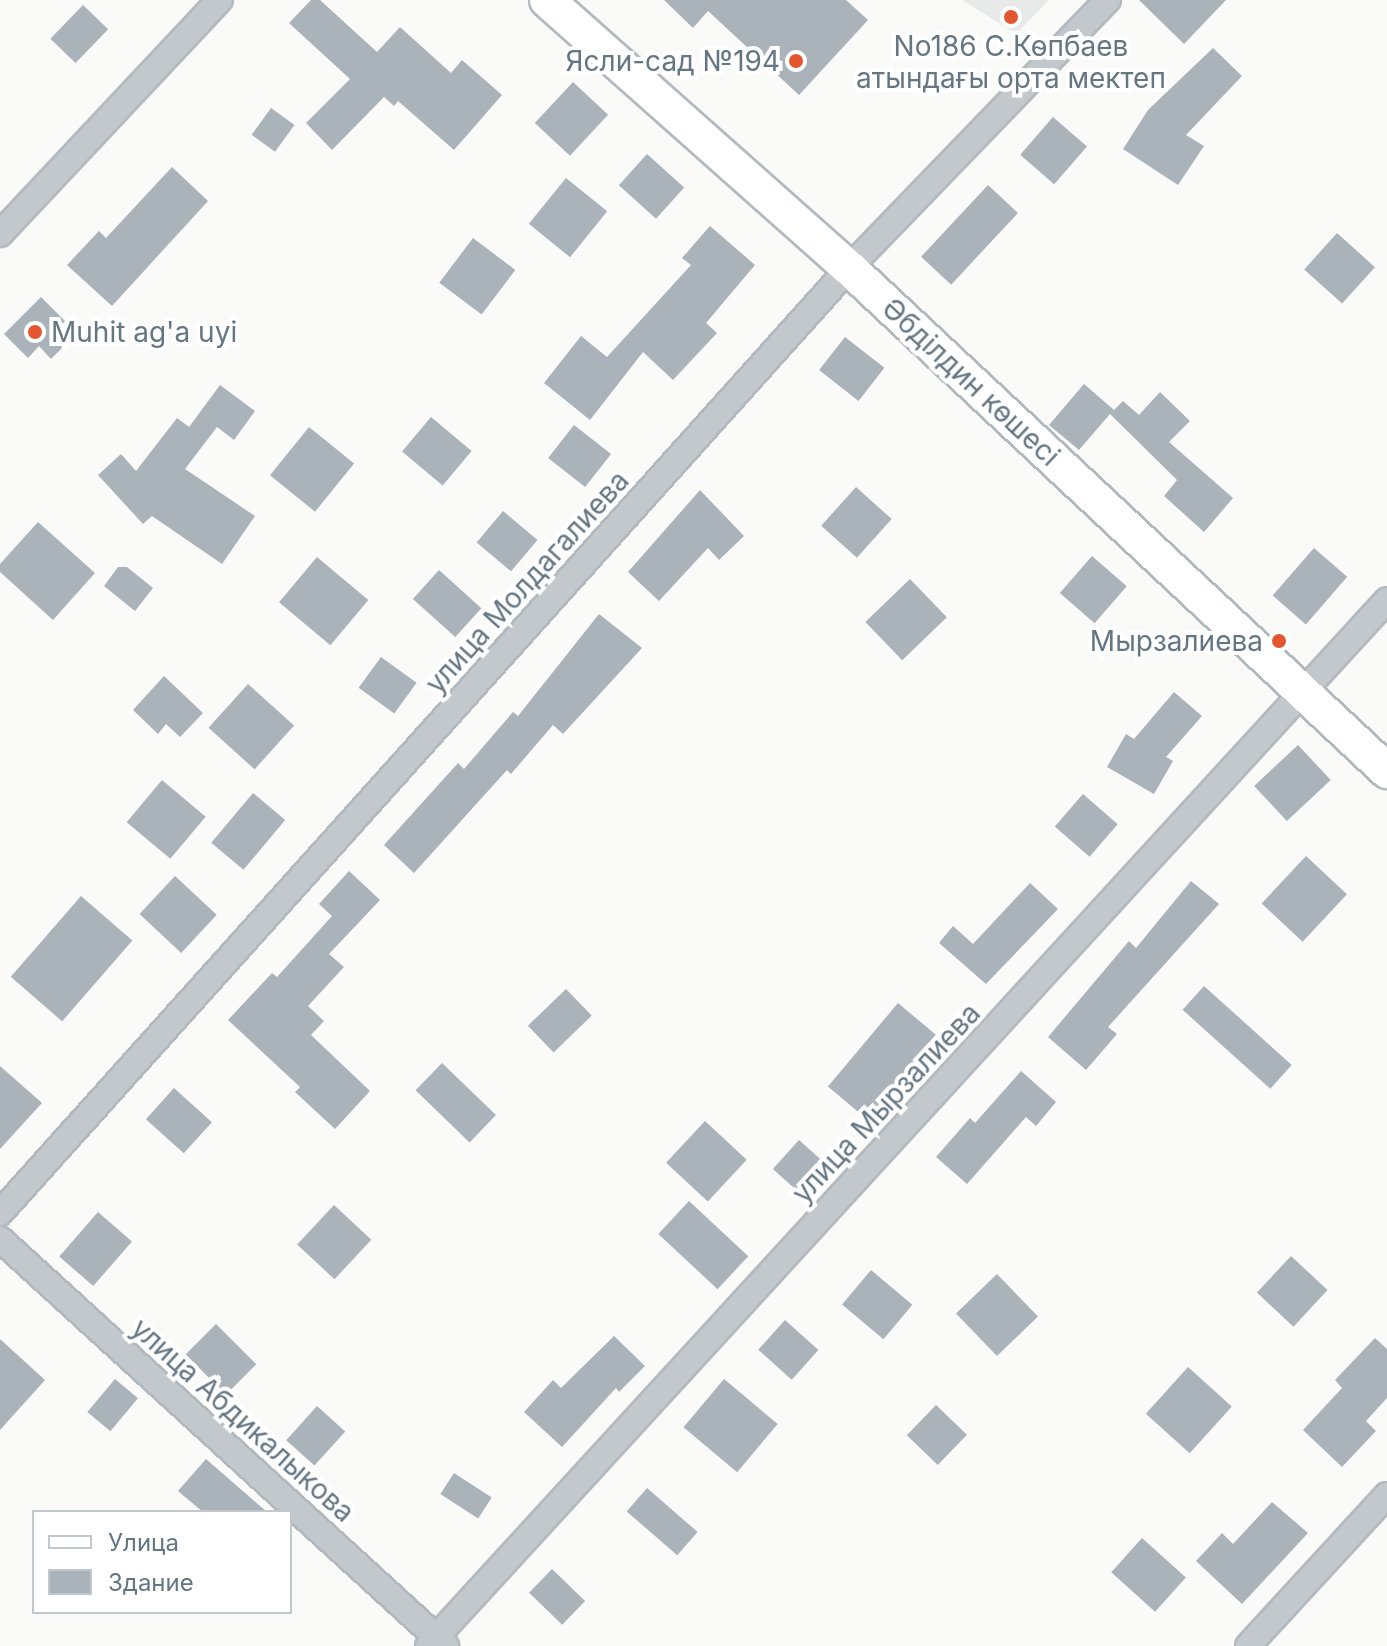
<!DOCTYPE html>
<html>
<head>
<meta charset="utf-8">
<style>
  body { margin:0 }
  #map { position:relative; width:1387px; height:1646px; overflow:hidden; background:#fafaf8; font-family:Inter,sans-serif }
  div>[style] { position:absolute }
  .built>* { inset:0; background:#e8e9e9 }
  .building>* { inset:0; background:#aab3b9; transform-origin:0 0 }
  .roads { filter:drop-shadow(2px 0 #b3babf) drop-shadow(-2px 0 #b3babf) drop-shadow(0 2px #b3babf) drop-shadow(0 -2px #b3babf) }
  .minor>* { height:24px; margin:-12px; padding:0 12px; transform-origin:12px; border-radius:12px; background:#c3c8cc }
  .secondary>* { height:34px; margin:-17px; padding:0 17px; transform-origin:17px; border-radius:17px; background:#fff }
  .dots>* { width:22px; height:22px; translate:-50% -50%; box-sizing:border-box; border:4px solid #fff; border-radius:50% }
  span { translate:-50% -50%; white-space:nowrap; text-align:center; line-height:1.15; -webkit-text-stroke:8px #fff; paint-order:stroke }
  .poi-label { font-size:28px; color:#657683 }
  .right { translate:-100% -50%; text-align:right }
  .left { translate:0 -50%; text-align:left }
  .street-label { font-size:28px; color:#657683 }
  .legend { position:absolute; left:32px; top:1510px; width:260px; height:104px; box-sizing:border-box; background:#fff; border:2px solid #c1c8cd; margin:0; padding:10px 14px; list-style:none; font-size:24px; color:#657683 }
  .legend li { display:flex; align-items:center; gap:16px; height:40px }
  .legend b { width:40px; border:2px solid #c1c8cd }
</style>
</head>
<body>
<div id="map">
  <div class="built">
    <div style="clip-path:polygon(962px 0,1049px 0,1016px 34px)"></div>
  </div>
  <div class="building">
    <div style="clip-path:polygon(311px 0,320px 0,377px 52px,400px 27px,451px 73px,462px 60px,502px 95px,454px 150px,398px 101px,394px 106px,384px 97px,332px 150px,306px 123px,350px 79px,289px 23px)"></div>
    <div style="clip-path:polygon(664px 0,846px 0,868px 20px,799px 95px,708px 11px,693px 28px)"></div>
    <div style="clip-path:polygon(1139px 0,1226px 0,1184px 44px)"></div>
    <div style="left:83px;top:5px;width:35px;height:47px;rotate:44deg"></div>
    <div style="clip-path:polygon(1213px 48px,1242px 76px,1186px 135px,1204px 146px,1178px 185px,1123px 149px,1148px 110px)"></div>
    <div style="left:573px;top:82px;width:48px;height:56px;rotate:43deg"></div>
    <div style="left:271px;top:108px;width:29px;height:33px;rotate:36deg"></div>
    <div style="left:1053px;top:117px;width:45px;height:50px;rotate:41deg"></div>
    <div style="left:647px;top:154px;width:50px;height:42px;rotate:42deg"></div>
    <div style="clip-path:polygon(172px 167px,208px 201px,112px 306px,67px 265px,99px 231px,106px 238px)"></div>
    <div style="left:566px;top:178px;width:53px;height:59px;rotate:39deg"></div>
    <div style="left:988px;top:185px;width:41px;height:98px;rotate:43deg"></div>
    <div style="clip-path:polygon(710px 226px,755px 265px,706px 323px,717px 333px,673px 380px,643px 352px,590px 420px,544px 383px,581px 336px,607px 357px,691px 265px,682px 258px)"></div>
    <div style="left:1337px;top:233px;width:51px;height:49px;rotate:42deg"></div>
    <div style="left:473px;top:238px;width:53px;height:56px;rotate:37deg"></div>
    <div style="clip-path:polygon(41px 297px,65px 321px,55px 331px,67px 343px,51px 359px,39px 346px,28px 358px,4px 334px)"></div>
    <div style="left:845px;top:337px;width:50px;height:42px;rotate:38deg"></div>
    <div style="clip-path:polygon(1084px 384px,1114px 410px,1110px 414px,1123px 401px,1139px 415px,1160px 392px,1190px 421px,1169px 442px,1233px 498px,1204px 532px,1164px 496px,1177px 480px,1110px 414px,1079px 450px,1049px 425px)"></div>
    <div style="clip-path:polygon(220px 385px,255px 411px,234px 440px,217px 427px,185px 469px,255px 516px,222px 564px,152px 516px,143px 524px,98px 475px,121px 454px,136px 471px,177px 418px,189px 427px)"></div>
    <div style="left:431px;top:417px;width:53px;height:45px;rotate:40deg"></div>
    <div style="left:574px;top:425px;width:47px;height:42px;rotate:38deg"></div>
    <div style="left:309px;top:427px;width:58px;height:62px;rotate:39deg"></div>
    <div style="left:856px;top:487px;width:48px;height:52px;rotate:42deg"></div>
    <div style="clip-path:polygon(700px 490px,744px 536px,719px 560px,708px 548px,659px 601px,628px 572px)"></div>
    <div style="left:503px;top:511px;width:45px;height:41px;rotate:40deg"></div>
    <div style="clip-path:polygon(38px 522px,95px 573px,53px 620px,0 572px,0 564px)"></div>
    <div style="left:1314px;top:548px;width:44px;height:63px;rotate:41deg"></div>
    <div style="left:1092px;top:556px;width:46px;height:49px;rotate:41deg"></div>
    <div style="left:317px;top:557px;width:67px;height:59px;rotate:40deg"></div>
    <div style="clip-path:polygon(118px 567px,127px 567px,153px 588px,135px 611px,104px 586px)"></div>
    <div style="left:439px;top:570px;width:57px;height:39px;rotate:42deg"></div>
    <div style="left:910px;top:579px;width:53px;height:62px;rotate:46deg"></div>
    <div style="clip-path:polygon(599px 614px,642px 648px,563px 734px,553px 725px,511px 774px,507px 770px,414px 873px,384px 845px,458px 763px,464px 769px,513px 712px,518px 716px)"></div>
    <div style="left:381px;top:657px;width:44px;height:38px;rotate:36deg"></div>
    <div style="clip-path:polygon(164px 676px,203px 713px,180px 737px,166px 724px,158px 734px,133px 710px)"></div>
    <div style="left:248px;top:684px;width:62px;height:59px;rotate:42deg"></div>
    <div style="clip-path:polygon(1174px 692px,1202px 716px,1166px 757px,1173px 761px,1154px 794px,1107px 767px,1126px 734px,1134px 739px)"></div>
    <div style="left:1298px;top:745px;width:48px;height:60px;rotate:47deg"></div>
    <div style="left:162px;top:780px;width:57px;height:55px;rotate:40deg"></div>
    <div style="left:253px;top:793px;width:42px;height:65px;rotate:40deg"></div>
    <div style="left:1083px;top:794px;width:46px;height:43px;rotate:41deg"></div>
    <div style="left:1306px;top:856px;width:56px;height:65px;rotate:43deg"></div>
    <div style="clip-path:polygon(349px 871px,380px 900px,329px 954px,344px 967px,308px 1006px,324px 1021px,311px 1035px,370px 1091px,335px 1129px,295px 1092px,300px 1087px,228px 1020px,272px 973px,277px 977px,332px 916px,319px 904px)"></div>
    <div style="left:175px;top:876px;width:57px;height:52px;rotate:43deg"></div>
    <div style="clip-path:polygon(1191px 881px,1219px 904px,1108px 1027px,1117px 1034px,1086px 1070px,1048px 1037px,1129px 941px,1136px 948px)"></div>
    <div style="clip-path:polygon(1030px 883px,1058px 909px,986px 984px,939px 943px,953px 926px,973px 944px)"></div>
    <div style="left:81px;top:896px;width:68px;height:107px;rotate:41deg"></div>
    <div style="left:1204px;top:986px;width:118px;height:32px;rotate:42deg"></div>
    <div style="left:566px;top:989px;width:37px;height:53px;rotate:46deg"></div>
    <div style="left:898px;top:1003px;width:52px;height:109px;rotate:40deg"></div>
    <div style="left:442px;top:1063px;width:75px;height:38px;rotate:44deg"></div>
    <div style="clip-path:polygon(0 1066px,42px 1103px,0 1149px)"></div>
    <div style="clip-path:polygon(1021px 1071px,1056px 1102px,1036px 1126px,1026px 1117px,967px 1184px,936px 1157px,970px 1118px,975px 1123px)"></div>
    <div style="left:174px;top:1088px;width:51px;height:42px;rotate:42deg"></div>
    <div style="left:705px;top:1121px;width:57px;height:57px;rotate:43deg"></div>
    <div style="left:799px;top:1140px;width:39px;height:39px;rotate:42deg"></div>
    <div style="left:689px;top:1201px;width:81px;height:45px;rotate:43deg"></div>
    <div style="left:334px;top:1205px;width:51px;height:54px;rotate:43deg"></div>
    <div style="left:98px;top:1212px;width:45px;height:59px;rotate:41deg"></div>
    <div style="left:1291px;top:1256px;width:50px;height:50px;rotate:43deg"></div>
    <div style="left:871px;top:1270px;width:54px;height:45px;rotate:40deg"></div>
    <div style="left:997px;top:1274px;width:59px;height:57px;rotate:46deg"></div>
    <div style="left:785px;top:1320px;width:45px;height:40px;rotate:42deg"></div>
    <div style="left:216px;top:1324px;width:57px;height:43px;rotate:45deg"></div>
    <div style="clip-path:polygon(614px 1336px,645px 1366px,619px 1392px,616px 1388px,562px 1447px,524px 1412px,553px 1380px,561px 1388px)"></div>
    <div style="clip-path:polygon(1375px 1338px,1387px 1349px,1387px 1398px,1366px 1421px,1376px 1431px,1342px 1467px,1303px 1430px,1342px 1388px,1335px 1380px)"></div>
    <div style="clip-path:polygon(0 1339px,45px 1380px,0 1430px)"></div>
    <div style="left:1188px;top:1367px;width:59px;height:63px;rotate:42deg"></div>
    <div style="left:115px;top:1379px;width:30px;height:43px;rotate:40deg"></div>
    <div style="left:724px;top:1379px;width:70px;height:63px;rotate:40deg"></div>
    <div style="left:936px;top:1405px;width:43px;height:42px;rotate:44deg"></div>
    <div style="left:317px;top:1406px;width:38px;height:46px;rotate:42deg"></div>
    <div style="clip-path:polygon(206px 1459px,267px 1512px,203px 1512px,178px 1491px)"></div>
    <div style="left:454px;top:1473px;width:45px;height:25px;rotate:33deg"></div>
    <div style="left:647px;top:1488px;width:67px;height:31px;rotate:41deg"></div>
    <div style="clip-path:polygon(1272px 1502px,1308px 1533px,1242px 1604px,1196px 1561px,1222px 1533px,1233px 1544px)"></div>
    <div style="left:1142px;top:1538px;width:59px;height:46px;rotate:42deg"></div>
    <div style="left:552px;top:1569px;width:46px;height:33px;rotate:44deg"></div>
  </div>
  <div class="roads">
    <div class="minor">
      <div style="left:0;top:234px;width:321px;rotate:-46.8deg"></div>
      <div style="left:0;top:1213px;width:1270px;rotate:-48.06deg"></div>
      <div style="left:849px;top:268px;width:373px;rotate:-46deg"></div>
      <div style="left:0;top:1239px;width:604px;rotate:42.38deg"></div>
      <div style="left:428px;top:1646px;width:1419px;rotate:-47.48deg"></div>
      <div style="left:1248px;top:1646px;width:205px;rotate:-47.4deg"></div>
    </div>
    <div class="secondary">
      <div style="left:547px;top:0;width:404px;rotate:41.6deg"></div>
      <div style="left:849px;top:268px;width:737px;rotate:43.07deg"></div>
    </div>
  </div>
  <div class="dots">
    <div style="left:1011px;top:17px;background:#e4572e"></div>
    <div style="left:796px;top:61px;background:#e4572e"></div>
    <div style="left:35px;top:332px;background:#e4572e"></div>
    <div style="left:1279px;top:641px;background:#e4572e"></div>
  </div>
  <div class="poi-label">
    <span style="left:1011px;top:62px">No186 С.Көпбаев<br>атындағы орта мектеп</span>
    <span class="right" style="left:780px;top:61px">Ясли-сад №194</span>
    <span class="left" style="left:51px;top:332px">Muhit ag'a uyi</span>
    <span class="right" style="left:1263px;top:641px">Мырзалиева</span>
  </div>
  <div class="street-label">
    <span style="left:971px;top:382px;rotate:43deg">Әбділдин көшесі</span>
    <span style="left:527px;top:582px;rotate:-48deg">улица Молдагалиева</span>
    <span style="left:886px;top:1103px;rotate:-47deg">улица Мырзалиева</span>
    <span style="left:243px;top:1420px;rotate:42deg">улица Абдикалыкова</span>
  </div>
  <ul class="legend">
  <li><b style="height:10px;background:#fff"></b>Улица</li>
  <li><b style="height:22px;background:#aab3b9"></b>Здание</li>
  </ul>
</div>
</body>
</html>
